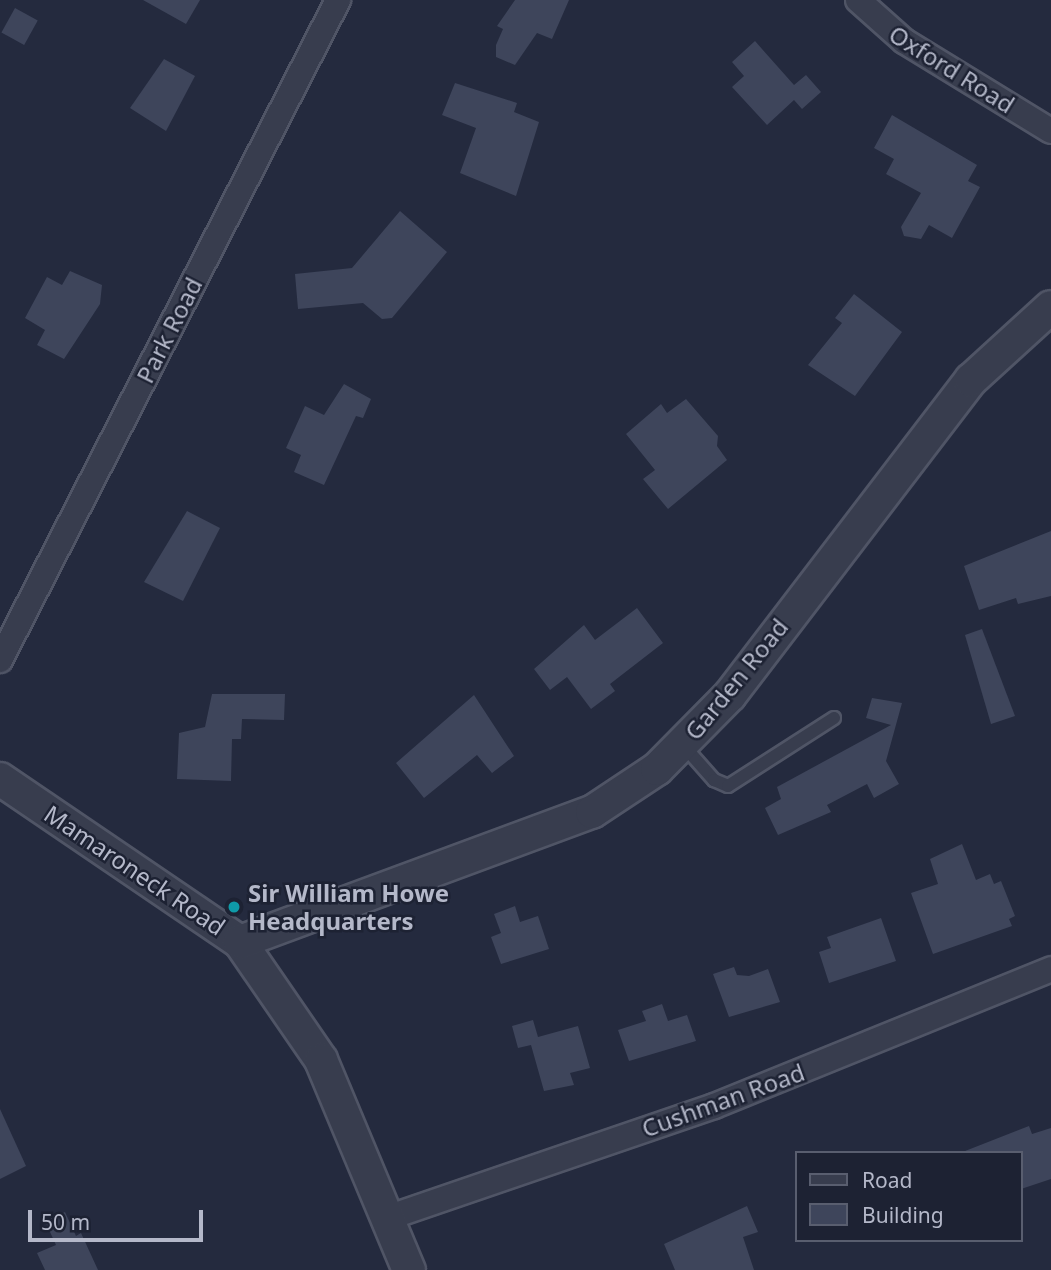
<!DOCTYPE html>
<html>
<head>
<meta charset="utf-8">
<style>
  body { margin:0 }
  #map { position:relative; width:1051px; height:1270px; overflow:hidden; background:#242a3e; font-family:"Noto Sans",sans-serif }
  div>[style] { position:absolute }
  .building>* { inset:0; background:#3e455b; transform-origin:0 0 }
  .roads { filter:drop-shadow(2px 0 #505566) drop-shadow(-2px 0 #505566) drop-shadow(0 2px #505566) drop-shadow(0 -2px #505566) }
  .service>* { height:12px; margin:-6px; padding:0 6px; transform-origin:6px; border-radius:6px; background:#383d4e }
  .minor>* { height:24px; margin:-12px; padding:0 12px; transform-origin:12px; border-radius:12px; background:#383d4e }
  .tertiary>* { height:32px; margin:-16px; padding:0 16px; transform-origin:16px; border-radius:16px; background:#383d4e }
  .dots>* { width:19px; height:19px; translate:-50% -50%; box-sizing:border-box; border:4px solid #1d2233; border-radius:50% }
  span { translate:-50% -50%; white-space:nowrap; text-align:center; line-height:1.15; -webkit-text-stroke:5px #1d2233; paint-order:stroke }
  .street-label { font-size:24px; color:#b4b8c9 }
  .poi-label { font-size:24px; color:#b4b8c9; font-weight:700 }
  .left { translate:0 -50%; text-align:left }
  .legend { position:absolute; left:795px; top:1151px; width:228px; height:91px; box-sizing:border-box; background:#1d2233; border:2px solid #595e6f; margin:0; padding:9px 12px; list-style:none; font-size:21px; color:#b4b8c9 }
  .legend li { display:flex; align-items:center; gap:14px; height:35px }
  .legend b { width:35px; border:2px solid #595e6f }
  .scale { position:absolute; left:28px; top:1210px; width:175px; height:32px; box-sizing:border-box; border:4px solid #b4b8c9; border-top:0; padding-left:9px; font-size:21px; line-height:24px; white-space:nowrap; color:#b4b8c9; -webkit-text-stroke:5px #1d2233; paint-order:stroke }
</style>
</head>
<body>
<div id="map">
  <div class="building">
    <div style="clip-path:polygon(143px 0,200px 0,186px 24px)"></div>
    <div style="clip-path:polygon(515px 0,569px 0,552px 39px,537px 33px,515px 65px,496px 57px,496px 45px,503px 29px,497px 26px)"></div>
    <div style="left:15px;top:8px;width:26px;height:28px;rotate:29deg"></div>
    <div style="clip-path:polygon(755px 41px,794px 85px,806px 75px,821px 92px,802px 109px,794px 100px,767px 125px,732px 87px,744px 76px,732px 62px)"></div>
    <div style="clip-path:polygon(164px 59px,195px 76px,166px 131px,130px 108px)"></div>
    <div style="clip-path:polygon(455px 83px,517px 103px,514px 112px,539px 122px,516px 196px,460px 173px,476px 128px,442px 115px)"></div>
    <div style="clip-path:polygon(892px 115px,977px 165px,968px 181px,980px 187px,952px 238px,929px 225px,921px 239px,904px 236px,901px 227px,921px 193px,886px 174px,894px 159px,874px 148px)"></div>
    <div style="clip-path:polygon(400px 211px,447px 252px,392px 318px,382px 319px,363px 303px,298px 309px,295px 274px,352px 268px)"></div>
    <div style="clip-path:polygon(70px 271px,102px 285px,100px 304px,64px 359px,37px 345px,45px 330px,25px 318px,47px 277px,62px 285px)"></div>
    <div style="clip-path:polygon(854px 294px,902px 332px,855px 396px,808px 365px,842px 323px,835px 318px)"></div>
    <div style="clip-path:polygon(344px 384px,371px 399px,363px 418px,356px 416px,324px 485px,294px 472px,301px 455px,286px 448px,305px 406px,324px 415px)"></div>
    <div style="clip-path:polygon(686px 399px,718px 436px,717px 446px,727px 460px,668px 509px,643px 479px,655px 470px,626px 434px,661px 404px,667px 413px)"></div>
    <div style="clip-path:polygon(187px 511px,220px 528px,183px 601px,144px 582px)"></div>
    <div style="clip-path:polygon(1051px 531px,1051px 596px,1018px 604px,1016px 598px,979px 610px,964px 566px)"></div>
    <div style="clip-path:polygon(637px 608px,663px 643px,610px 684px,615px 691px,591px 709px,567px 677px,550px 690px,534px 669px,584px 625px,595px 640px)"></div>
    <div style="clip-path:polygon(982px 629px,1015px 716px,991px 724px,965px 635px)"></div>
    <div style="clip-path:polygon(212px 694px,285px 694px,284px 720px,242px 719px,241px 739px,232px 739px,231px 781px,177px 779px,179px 733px,205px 727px)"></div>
    <div style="clip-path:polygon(474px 695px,514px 756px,492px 773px,477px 755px,424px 798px,396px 763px)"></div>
    <div style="clip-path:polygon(872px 698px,902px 703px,886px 761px,899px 784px,874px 798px,867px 784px,827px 805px,831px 812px,778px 835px,765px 808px,781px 799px,777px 787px,891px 725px,866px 718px)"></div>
    <div style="clip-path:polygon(962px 844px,976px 880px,990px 874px,994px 884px,1001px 881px,1015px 916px,1009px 919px,1012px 926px,933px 954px,911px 893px,938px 884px,930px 859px)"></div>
    <div style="clip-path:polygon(515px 906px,520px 922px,538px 916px,549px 949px,501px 964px,491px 937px,501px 933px,494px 914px)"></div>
    <div style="clip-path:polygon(881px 918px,896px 961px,829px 983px,819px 952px,831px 948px,827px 937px)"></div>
    <div style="clip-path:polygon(734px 967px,737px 975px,749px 976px,768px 969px,780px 1002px,729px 1017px,713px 974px)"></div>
    <div style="clip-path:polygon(662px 1004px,668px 1021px,687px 1015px,696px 1041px,629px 1061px,618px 1030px,646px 1021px,642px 1011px)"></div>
    <div style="clip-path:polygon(533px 1020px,538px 1037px,578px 1026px,590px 1068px,570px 1073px,574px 1085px,544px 1091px,531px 1045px,518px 1048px,512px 1026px)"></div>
    <div style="clip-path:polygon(0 1109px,26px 1166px,0 1179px)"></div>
    <div style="clip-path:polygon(1029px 1126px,1032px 1134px,1051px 1128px,1051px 1179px,1021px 1189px,1021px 1153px,960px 1153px)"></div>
    <div style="clip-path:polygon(747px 1206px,758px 1232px,743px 1237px,754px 1270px,675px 1270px,664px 1244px)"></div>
    <div style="clip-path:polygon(65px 1212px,76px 1236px,81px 1233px,98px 1270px,45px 1270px,37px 1253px,56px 1245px,45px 1221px)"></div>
  </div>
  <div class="roads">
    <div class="service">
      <div style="left:683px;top:745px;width:47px;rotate:48.5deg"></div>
      <div style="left:714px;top:780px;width:15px;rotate:23deg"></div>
      <div style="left:728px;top:786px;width:126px;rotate:-32.7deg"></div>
    </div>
    <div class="minor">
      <div style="left:858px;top:0;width:62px;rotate:41.7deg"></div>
      <div style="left:904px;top:41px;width:172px;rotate:31.5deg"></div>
      <div style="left:0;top:660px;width:742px;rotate:-62.88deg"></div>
      <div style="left:390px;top:1217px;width:342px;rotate:-18.9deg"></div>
      <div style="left:714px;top:1106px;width:364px;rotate:-22.1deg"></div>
    </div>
    <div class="tertiary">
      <div style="left:0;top:779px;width:290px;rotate:34.2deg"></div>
      <div style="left:240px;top:942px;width:143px;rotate:55.5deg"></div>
      <div style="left:321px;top:1060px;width:228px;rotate:67.3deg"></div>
      <div style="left:240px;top:942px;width:375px;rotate:-20.3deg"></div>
      <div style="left:592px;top:812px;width:78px;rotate:-33.5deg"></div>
      <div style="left:657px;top:769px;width:104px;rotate:-45.4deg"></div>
      <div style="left:730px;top:695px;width:397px;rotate:-52.6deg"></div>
      <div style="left:971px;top:380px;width:108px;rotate:-42.4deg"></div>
    </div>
  </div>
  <div class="dots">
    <div style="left:234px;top:907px;background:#0f9aa8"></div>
  </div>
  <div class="street-label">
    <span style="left:952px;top:69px;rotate:32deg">Oxford Road</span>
    <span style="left:169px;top:330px;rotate:-63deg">Park Road</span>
    <span style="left:736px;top:679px;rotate:-51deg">Garden Road</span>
    <span style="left:135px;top:870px;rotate:34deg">Mamaroneck Road</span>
    <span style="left:723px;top:1100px;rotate:-20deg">Cushman Road</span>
  </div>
  <div class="poi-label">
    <span class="left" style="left:248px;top:907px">Sir William Howe<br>Headquarters</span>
  </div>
  <ul class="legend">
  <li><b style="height:9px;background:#383d4e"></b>Road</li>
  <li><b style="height:19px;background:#3e455b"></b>Building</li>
  </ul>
  <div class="scale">50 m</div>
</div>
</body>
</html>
